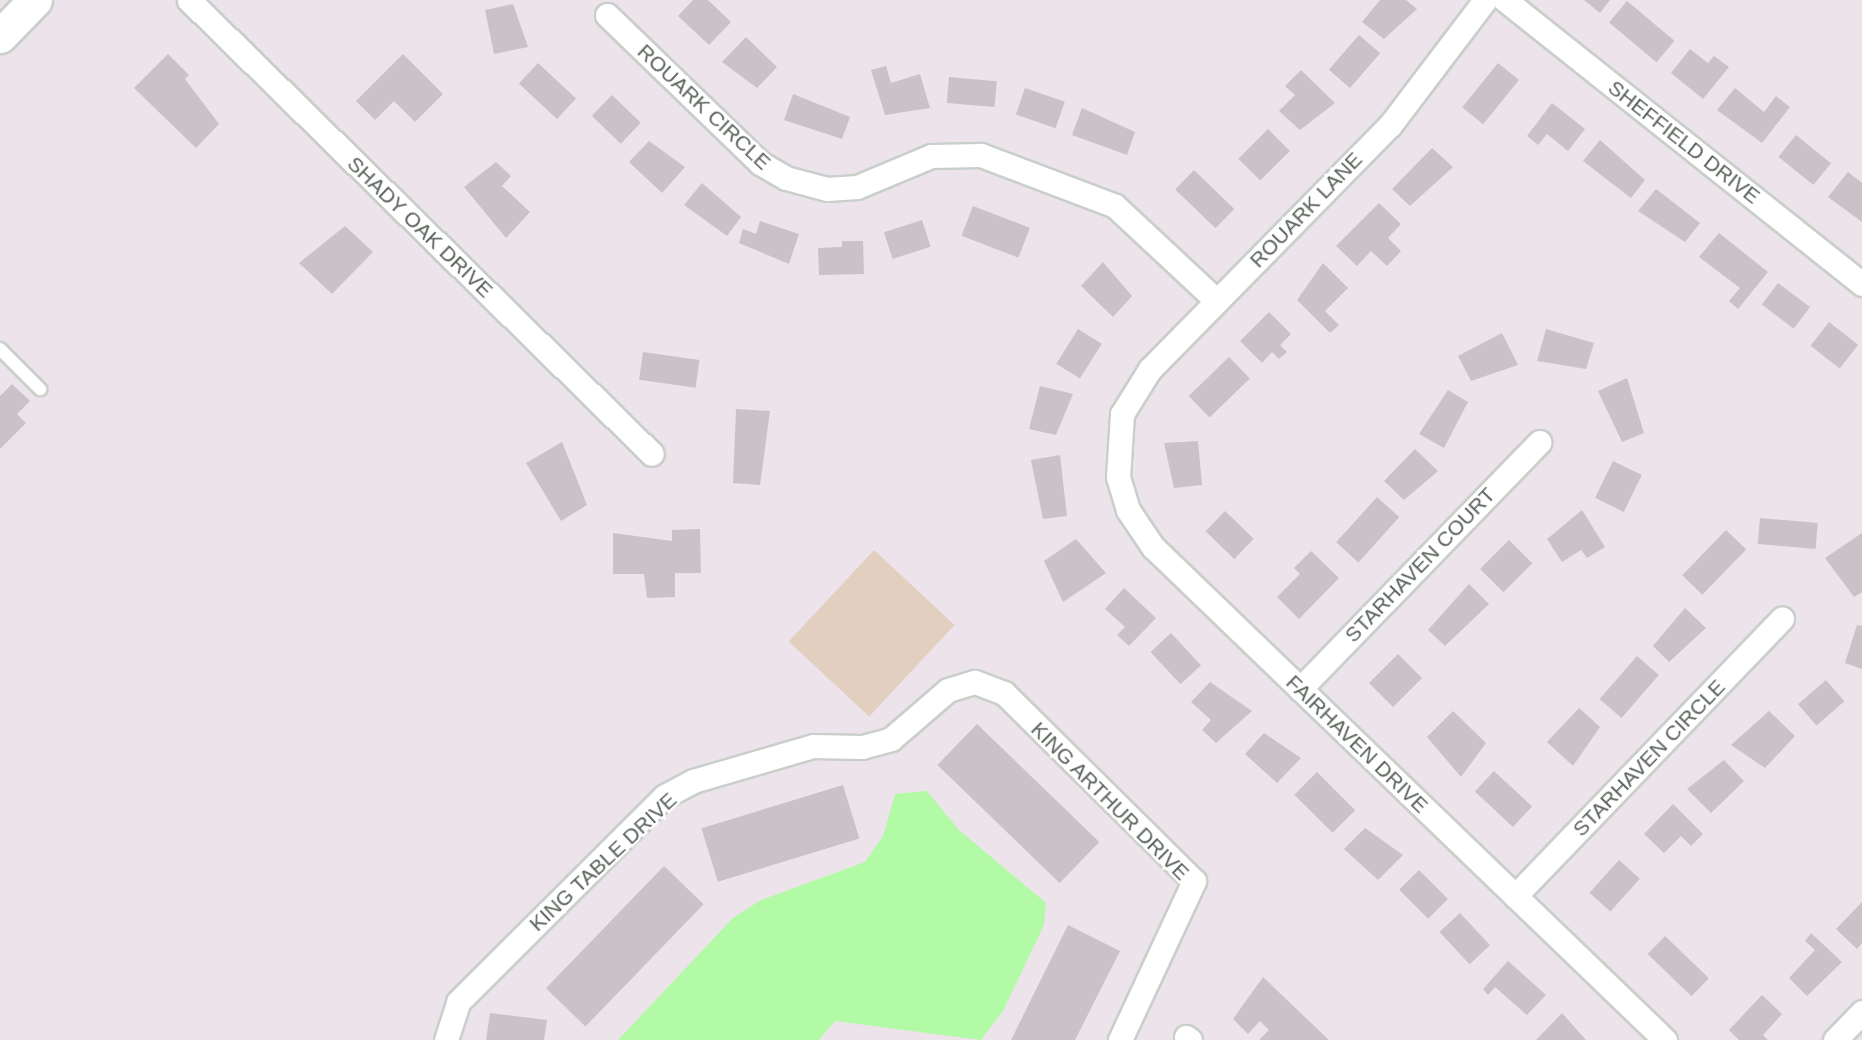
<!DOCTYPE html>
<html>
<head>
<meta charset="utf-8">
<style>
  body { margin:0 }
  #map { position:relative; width:1862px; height:1040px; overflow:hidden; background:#ede3eb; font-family:Helvetica,sans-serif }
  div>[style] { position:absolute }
  .green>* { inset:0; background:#e3cfc0; transform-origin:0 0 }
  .water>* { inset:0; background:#b2faa5 }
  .building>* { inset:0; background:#cac1c9; transform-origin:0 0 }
  .roads { filter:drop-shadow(2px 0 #c9cfca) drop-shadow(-2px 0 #c9cfca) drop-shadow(0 2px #c9cfca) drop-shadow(0 -2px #c9cfca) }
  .service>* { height:12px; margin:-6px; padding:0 6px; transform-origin:6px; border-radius:6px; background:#fff }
  .minor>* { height:23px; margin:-11.5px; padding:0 11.5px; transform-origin:11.5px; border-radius:11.5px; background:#fff }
  .secondary>* { height:33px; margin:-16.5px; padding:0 16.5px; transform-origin:16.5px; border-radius:16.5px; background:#fff }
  span { translate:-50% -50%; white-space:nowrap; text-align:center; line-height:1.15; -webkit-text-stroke:5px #fff; paint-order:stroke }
  .street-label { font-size:21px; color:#5b635b }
</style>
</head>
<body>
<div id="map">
  <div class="green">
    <div style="left:874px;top:550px;width:110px;height:125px;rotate:43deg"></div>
  </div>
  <div class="water">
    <div style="clip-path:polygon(927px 791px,959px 830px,1046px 903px,1044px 925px,1003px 1011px,981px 1040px,835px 1021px,819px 1040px,618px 1040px,733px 918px,761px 900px,865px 862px,883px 836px,895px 794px)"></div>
  </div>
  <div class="building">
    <div style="clip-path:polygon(693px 0,708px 0,731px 22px,709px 45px,678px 16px)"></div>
    <div style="clip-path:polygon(1380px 0,1406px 0,1417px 9px,1384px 39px,1362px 22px)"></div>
    <div style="clip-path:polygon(1584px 0,1610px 0,1600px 13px)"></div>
    <div style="left:1627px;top:1px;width:62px;height:28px;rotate:40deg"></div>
    <div style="clip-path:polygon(513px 4px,528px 47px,494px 54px,485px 10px)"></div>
    <div style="left:1359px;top:35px;width:28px;height:46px;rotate:41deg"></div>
    <div style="clip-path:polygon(746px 37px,777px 67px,757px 88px,722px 62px)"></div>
    <div style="clip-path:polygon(1690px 49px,1708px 63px,1714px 56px,1729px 67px,1703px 99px,1671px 73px)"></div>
    <div style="clip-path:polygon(168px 54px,189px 75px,185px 79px,219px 124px,196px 148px,134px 88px)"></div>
    <div style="clip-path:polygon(403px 54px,443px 94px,415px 122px,394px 101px,375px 120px,356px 101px)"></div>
    <div style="left:538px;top:63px;width:52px;height:28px;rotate:43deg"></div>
    <div style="left:1498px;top:63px;width:27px;height:57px;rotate:39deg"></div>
    <div style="clip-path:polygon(886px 66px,891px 83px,920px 74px,930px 108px,885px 115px,871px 70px)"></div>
    <div style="clip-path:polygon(1301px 70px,1335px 103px,1300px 130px,1279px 111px,1295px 95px,1285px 86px)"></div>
    <div style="left:949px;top:77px;width:48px;height:26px;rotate:5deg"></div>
    <div style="left:1025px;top:88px;width:42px;height:28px;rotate:19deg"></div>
    <div style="clip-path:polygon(1735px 88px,1764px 112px,1776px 96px,1790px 107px,1762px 143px,1717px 110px)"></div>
    <div style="clip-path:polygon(793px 94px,850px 117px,842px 139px,784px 120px)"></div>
    <div style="left:612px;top:95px;width:40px;height:29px;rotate:44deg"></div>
    <div style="clip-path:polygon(1552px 103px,1585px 129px,1568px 151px,1547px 134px,1538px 145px,1527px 136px)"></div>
    <div style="clip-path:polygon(1082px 108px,1135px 132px,1127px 155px,1072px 135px)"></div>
    <div style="left:1268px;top:129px;width:31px;height:42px;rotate:45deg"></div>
    <div style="left:1796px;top:135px;width:45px;height:28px;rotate:39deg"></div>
    <div style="clip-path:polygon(1600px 140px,1645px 180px,1631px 198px,1583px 161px)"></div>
    <div style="clip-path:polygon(649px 141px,685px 167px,662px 193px,629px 162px)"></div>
    <div style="clip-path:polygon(1432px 148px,1453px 167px,1410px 206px,1392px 189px)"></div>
    <div style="clip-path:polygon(496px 162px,511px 176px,502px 186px,530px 212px,506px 238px,464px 187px)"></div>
    <div style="left:1194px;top:170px;width:56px;height:27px;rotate:44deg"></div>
    <div style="clip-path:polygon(1848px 172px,1862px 183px,1862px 222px,1828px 197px)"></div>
    <div style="clip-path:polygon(702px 183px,741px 217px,727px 236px,684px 205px)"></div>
    <div style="clip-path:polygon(1656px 189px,1700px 223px,1685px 242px,1638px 211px)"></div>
    <div style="clip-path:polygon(1379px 203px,1401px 224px,1388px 238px,1401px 251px,1387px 266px,1371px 251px,1357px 266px,1336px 246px)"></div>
    <div style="left:973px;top:206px;width:61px;height:32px;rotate:21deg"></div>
    <div style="left:922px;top:220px;width:28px;height:40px;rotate:72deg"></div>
    <div style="clip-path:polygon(760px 221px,799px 234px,789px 264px,739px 243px,743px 229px,756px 234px)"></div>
    <div style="clip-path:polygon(345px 226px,373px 252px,332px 294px,299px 263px)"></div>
    <div style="clip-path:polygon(1719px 233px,1768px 272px,1738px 309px,1729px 301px,1740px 288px,1699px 257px)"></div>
    <div style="clip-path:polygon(842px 241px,863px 241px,864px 274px,819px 275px,818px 248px,842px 247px)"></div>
    <div style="clip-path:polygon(1103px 262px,1132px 296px,1113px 317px,1081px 286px)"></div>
    <div style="clip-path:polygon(1323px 263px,1348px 288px,1325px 311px,1339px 325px,1330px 333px,1297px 300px)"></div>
    <div style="left:1778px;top:283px;width:40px;height:27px;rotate:37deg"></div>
    <div style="clip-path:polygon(1269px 312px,1291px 334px,1280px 345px,1287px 352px,1279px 359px,1272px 352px,1262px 363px,1240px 341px)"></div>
    <div style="left:1829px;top:322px;width:37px;height:30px;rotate:38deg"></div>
    <div style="left:1078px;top:329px;width:28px;height:41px;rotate:32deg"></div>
    <div style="clip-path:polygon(1546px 329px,1594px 343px,1586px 369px,1537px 361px)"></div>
    <div style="clip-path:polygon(1502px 333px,1518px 365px,1471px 381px,1458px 356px)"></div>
    <div style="left:643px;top:352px;width:57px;height:28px;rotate:8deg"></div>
    <div style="left:1229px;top:357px;width:30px;height:56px;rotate:46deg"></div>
    <div style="clip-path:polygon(1627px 378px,1644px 433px,1622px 442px,1598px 391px)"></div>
    <div style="clip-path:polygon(12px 384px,30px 401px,17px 414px,26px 423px,0 449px,0 396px)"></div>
    <div style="clip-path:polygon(1040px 386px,1073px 394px,1056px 435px,1029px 429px)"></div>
    <div style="clip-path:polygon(1448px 390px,1468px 402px,1444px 448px,1419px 434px)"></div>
    <div style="clip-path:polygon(736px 409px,770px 411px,760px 485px,733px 483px)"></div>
    <div style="clip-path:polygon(1198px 441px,1202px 485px,1174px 488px,1164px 443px)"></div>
    <div style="clip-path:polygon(562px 442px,587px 505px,561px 521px,526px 463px)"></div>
    <div style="clip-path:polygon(1415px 449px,1438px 471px,1404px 500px,1384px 481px)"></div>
    <div style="clip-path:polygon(1060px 455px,1067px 516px,1043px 519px,1031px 460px)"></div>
    <div style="left:1613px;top:461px;width:32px;height:41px;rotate:26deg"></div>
    <div style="left:1377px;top:497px;width:30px;height:61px;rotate:42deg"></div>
    <div style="clip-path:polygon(1582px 510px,1605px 547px,1587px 558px,1581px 550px,1562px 562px,1547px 539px)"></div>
    <div style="left:1225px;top:511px;width:40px;height:28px;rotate:44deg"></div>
    <div style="left:1760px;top:518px;width:58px;height:26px;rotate:5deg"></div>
    <div style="clip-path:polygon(700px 529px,701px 573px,675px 573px,675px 597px,647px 598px,644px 574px,613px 574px,613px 533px,672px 541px,672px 530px)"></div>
    <div style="left:1726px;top:530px;width:28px;height:63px;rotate:44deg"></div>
    <div style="clip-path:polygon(1862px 533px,1862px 592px,1854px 597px,1825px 558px)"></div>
    <div style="clip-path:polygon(1076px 539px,1106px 573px,1063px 602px,1044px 561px)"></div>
    <div style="left:1509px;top:540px;width:33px;height:41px;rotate:45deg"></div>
    <div style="clip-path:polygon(1311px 551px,1339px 578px,1299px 619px,1277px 597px,1300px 574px,1294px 568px)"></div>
    <div style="clip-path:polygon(1469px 584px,1489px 604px,1445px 646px,1428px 630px)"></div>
    <div style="clip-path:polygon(1124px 588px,1156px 618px,1129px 646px,1117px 635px,1125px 627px,1105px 609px)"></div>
    <div style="clip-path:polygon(1685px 608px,1706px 628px,1669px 662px,1653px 646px)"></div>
    <div style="clip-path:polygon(1857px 625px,1862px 626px,1862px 669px,1845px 663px)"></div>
    <div style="left:1171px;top:633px;width:44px;height:28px;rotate:47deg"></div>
    <div style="left:1398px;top:654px;width:34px;height:41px;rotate:45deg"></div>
    <div style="left:1637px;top:656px;width:29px;height:57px;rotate:41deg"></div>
    <div style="left:1826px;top:680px;width:28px;height:37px;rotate:49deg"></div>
    <div style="clip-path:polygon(1210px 682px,1252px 711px,1216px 743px,1202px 730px,1211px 720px,1191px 702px)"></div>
    <div style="clip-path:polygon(1579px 708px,1600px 727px,1573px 766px,1547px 742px)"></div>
    <div style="clip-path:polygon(1453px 711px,1486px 743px,1461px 777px,1427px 737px)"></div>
    <div style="clip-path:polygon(1769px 711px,1795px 736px,1765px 768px,1731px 745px)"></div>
    <div style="left:977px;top:724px;width:170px;height:57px;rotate:44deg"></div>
    <div style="clip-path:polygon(1264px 733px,1301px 758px,1277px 783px,1245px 754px)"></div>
    <div style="clip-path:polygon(1724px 760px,1744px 781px,1711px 813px,1687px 789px)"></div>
    <div style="left:1494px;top:771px;width:52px;height:28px;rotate:43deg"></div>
    <div style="left:1317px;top:772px;width:54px;height:32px;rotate:45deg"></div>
    <div style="left:843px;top:785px;width:56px;height:148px;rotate:73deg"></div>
    <div style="clip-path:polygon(1673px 804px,1703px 834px,1691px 846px,1681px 836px,1664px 853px,1644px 834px)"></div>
    <div style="clip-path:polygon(1365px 828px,1403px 855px,1378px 880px,1344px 849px)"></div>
    <div style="left:1619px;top:860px;width:28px;height:44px;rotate:42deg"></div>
    <div style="left:664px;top:866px;width:55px;height:170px;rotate:44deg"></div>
    <div style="left:1419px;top:870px;width:41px;height:28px;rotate:45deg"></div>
    <div style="clip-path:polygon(1862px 902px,1862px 943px,1857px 949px,1836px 929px)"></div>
    <div style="left:1460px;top:913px;width:44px;height:28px;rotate:47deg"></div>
    <div style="clip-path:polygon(1068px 925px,1120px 951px,1075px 1040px,1011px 1040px)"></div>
    <div style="clip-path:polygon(1811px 933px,1842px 962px,1807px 996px,1789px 978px,1815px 950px,1805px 941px)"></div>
    <div style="left:1665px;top:936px;width:61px;height:25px;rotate:44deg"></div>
    <div style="clip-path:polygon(1508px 961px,1546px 995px,1527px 1015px,1495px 987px,1488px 995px,1483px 989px)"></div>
    <div style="clip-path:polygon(1263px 977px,1329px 1040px,1259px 1040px,1269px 1030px,1260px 1021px,1248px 1034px,1233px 1019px)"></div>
    <div style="clip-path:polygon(1762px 995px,1782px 1014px,1763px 1035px,1768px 1040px,1739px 1040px,1729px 1030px)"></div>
    <div style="clip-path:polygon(490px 1013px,547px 1020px,544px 1040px,486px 1040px)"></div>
    <div style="clip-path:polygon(1562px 1013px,1586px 1040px,1536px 1040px)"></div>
  </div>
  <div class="roads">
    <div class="service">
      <div style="left:0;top:349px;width:57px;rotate:45deg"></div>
    </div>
    <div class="minor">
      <div style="left:189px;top:0;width:648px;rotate:44.44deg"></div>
      <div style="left:1485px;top:0;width:157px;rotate:127.2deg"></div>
      <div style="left:1390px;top:125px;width:342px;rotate:134.5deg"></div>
      <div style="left:1150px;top:369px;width:53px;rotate:121.9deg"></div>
      <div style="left:1122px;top:414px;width:63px;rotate:93.6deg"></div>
      <div style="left:1118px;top:477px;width:34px;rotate:73deg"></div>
      <div style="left:1128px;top:510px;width:45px;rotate:56deg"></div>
      <div style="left:1153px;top:547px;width:711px;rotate:43.92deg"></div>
      <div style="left:1505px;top:0;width:456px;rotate:38.5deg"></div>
      <div style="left:607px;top:15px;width:213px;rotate:44deg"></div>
      <div style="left:760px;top:163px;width:30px;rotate:30deg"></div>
      <div style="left:786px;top:178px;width:42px;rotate:15deg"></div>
      <div style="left:827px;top:189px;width:30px;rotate:-4deg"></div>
      <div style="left:857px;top:187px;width:80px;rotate:-22.7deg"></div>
      <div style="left:931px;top:156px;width:50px;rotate:-1.1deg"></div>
      <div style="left:981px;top:155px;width:143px;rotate:20.8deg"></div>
      <div style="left:1115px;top:206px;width:139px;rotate:43deg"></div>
      <div style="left:1300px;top:689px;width:344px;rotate:-45.9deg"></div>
      <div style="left:1515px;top:896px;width:385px;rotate:-46.1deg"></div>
      <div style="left:1186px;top:1037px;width:5px;rotate:37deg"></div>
      <div style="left:446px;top:1040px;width:40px;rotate:-72deg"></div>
      <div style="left:458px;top:1002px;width:292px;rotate:-44.9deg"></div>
      <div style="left:665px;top:796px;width:32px;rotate:-28deg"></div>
      <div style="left:693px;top:781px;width:125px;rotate:-16.3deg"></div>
      <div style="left:813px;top:746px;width:49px;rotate:1.2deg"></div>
      <div style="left:862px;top:747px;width:30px;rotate:-15deg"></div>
      <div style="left:891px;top:739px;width:75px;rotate:-40.7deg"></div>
      <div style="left:948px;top:690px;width:28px;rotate:-17deg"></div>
      <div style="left:975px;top:682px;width:31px;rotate:21deg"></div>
      <div style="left:1004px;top:693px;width:267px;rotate:44.7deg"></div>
      <div style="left:1194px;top:881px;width:175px;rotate:115deg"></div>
      <div style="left:1835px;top:1040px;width:39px;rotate:-46deg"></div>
    </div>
    <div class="secondary">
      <div style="left:0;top:36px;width:50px;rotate:-45.8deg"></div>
    </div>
  </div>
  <div class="street-label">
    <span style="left:704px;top:107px;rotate:43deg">ROUARK CIRCLE</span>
    <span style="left:1684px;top:142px;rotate:38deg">SHEFFIELD DRIVE</span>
    <span style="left:1306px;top:210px;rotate:-46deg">ROUARK LANE</span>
    <span style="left:420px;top:227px;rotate:44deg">SHADY OAK DRIVE</span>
    <span style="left:1420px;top:565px;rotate:-46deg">STARHAVEN COURT</span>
    <span style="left:1357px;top:744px;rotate:44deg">FAIRHAVEN DRIVE</span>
    <span style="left:1649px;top:758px;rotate:-46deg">STARHAVEN CIRCLE</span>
    <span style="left:1110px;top:801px;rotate:45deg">KING ARTHUR DRIVE</span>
    <span style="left:603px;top:862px;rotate:-43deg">KING TABLE DRIVE</span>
  </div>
</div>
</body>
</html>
